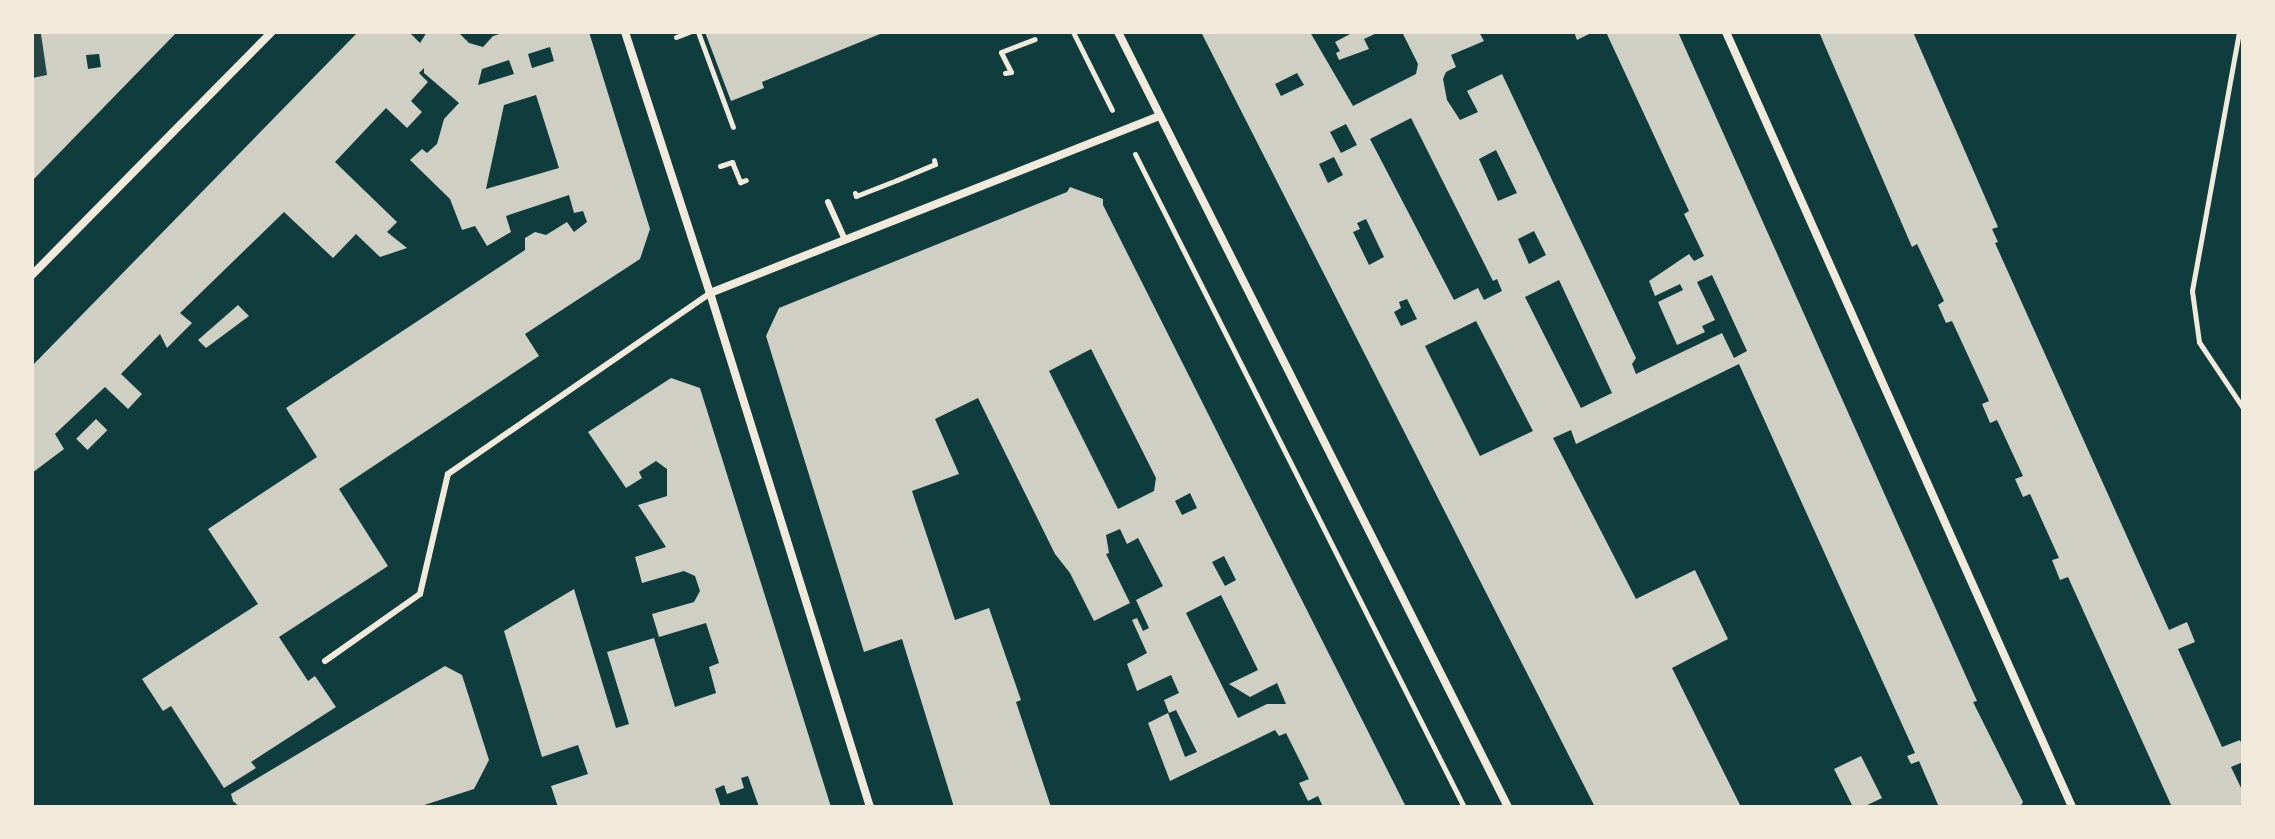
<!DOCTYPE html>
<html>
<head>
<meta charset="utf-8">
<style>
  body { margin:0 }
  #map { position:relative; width:2275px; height:839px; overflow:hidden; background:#0f3d3e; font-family:"Nunito Sans",sans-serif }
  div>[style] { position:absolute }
  .green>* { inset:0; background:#244646 }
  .building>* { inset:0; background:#cfcfc3; transform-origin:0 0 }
  .path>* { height:5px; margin:-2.5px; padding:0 2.5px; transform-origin:2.5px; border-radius:2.5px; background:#f1e9da }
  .service>* { height:6px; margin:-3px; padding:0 3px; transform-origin:3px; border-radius:3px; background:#f1e9da }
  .minor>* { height:8px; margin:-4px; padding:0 4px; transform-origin:4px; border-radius:4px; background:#f1e9da }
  span { translate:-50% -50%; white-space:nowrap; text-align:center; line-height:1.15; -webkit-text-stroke:6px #f1e9da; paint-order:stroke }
  .frame { position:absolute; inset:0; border:34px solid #f1e9da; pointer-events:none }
</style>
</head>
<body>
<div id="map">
  <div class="green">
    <div style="clip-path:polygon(32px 32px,50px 32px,41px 34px,47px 75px,32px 78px)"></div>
  </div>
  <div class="building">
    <div style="clip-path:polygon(evenodd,50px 32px,177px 32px,32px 181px,32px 78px,47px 75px,41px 34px,50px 32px,99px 54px,101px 67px,88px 69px,86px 55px,99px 54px)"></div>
    <div style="clip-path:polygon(evenodd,358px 32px,409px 32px,420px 43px,427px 32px,458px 32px,469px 43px,483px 47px,493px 36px,506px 32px,589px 32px,650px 229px,640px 259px,525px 334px,539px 356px,339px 489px,388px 566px,279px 637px,308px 681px,315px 676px,336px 707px,251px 762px,256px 768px,224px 788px,171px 706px,163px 711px,142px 679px,258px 604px,208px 529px,317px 457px,286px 408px,525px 250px,525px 238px,535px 232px,546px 235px,567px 222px,574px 232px,587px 222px,583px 211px,574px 213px,569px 195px,506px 216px,511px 232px,487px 246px,475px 226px,462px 230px,450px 199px,410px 160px,422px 149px,427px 153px,437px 144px,444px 119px,459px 103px,424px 73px,424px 68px,419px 73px,428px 82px,411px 101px,422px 112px,407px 128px,386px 108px,335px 162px,397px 222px,387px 232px,407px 248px,380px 257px,356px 234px,333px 258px,284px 212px,180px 313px,192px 323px,167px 348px,160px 334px,121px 374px,142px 394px,128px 409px,105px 387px,55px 434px,64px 449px,32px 473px,32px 366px,358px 32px,550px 47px,554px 61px,532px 68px,528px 54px,550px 47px,358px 32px,509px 60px,514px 74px,478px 85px,482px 69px,509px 60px,358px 32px,536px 95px,559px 168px,486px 189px,504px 105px,536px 95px)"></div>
    <div style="clip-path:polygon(705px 32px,885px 32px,762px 82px,764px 88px,731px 101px)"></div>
    <div style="clip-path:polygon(evenodd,1201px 32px,1310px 32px,1353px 106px,1416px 74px,1418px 64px,1402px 32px,1479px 32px,1484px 41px,1451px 55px,1456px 67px,1446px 72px,1443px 79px,1447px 100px,1460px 120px,1478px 112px,1467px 91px,1502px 74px,1636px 358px,1632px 364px,1636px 374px,1722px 333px,1734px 358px,1747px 351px,1712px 275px,1697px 282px,1715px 320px,1702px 326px,1705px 332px,1677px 345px,1658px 302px,1683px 290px,1680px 284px,1655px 296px,1649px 281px,1689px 254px,1694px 261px,1704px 256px,1684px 214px,1689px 211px,1606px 32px,1678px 32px,1977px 701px,1973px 702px,2023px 802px,2020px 807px,1939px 807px,1919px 761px,1911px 764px,1907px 756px,1915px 753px,1739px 364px,1576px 444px,1571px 430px,1553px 438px,1636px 599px,1695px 570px,1728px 639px,1672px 668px,1741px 807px,1595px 807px,1201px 32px,1297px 73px,1304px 85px,1281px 96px,1275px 84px,1297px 73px,1201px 32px,1411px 118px,1493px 281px,1497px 279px,1502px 291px,1484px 300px,1478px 288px,1454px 300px,1370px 139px,1411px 118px,1201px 32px,1346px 124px,1357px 145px,1341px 153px,1330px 132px,1346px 124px,1201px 32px,1496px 150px,1517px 193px,1498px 201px,1479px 159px,1496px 150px,1201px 32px,1334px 157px,1343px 175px,1328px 183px,1319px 164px,1334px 157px,1201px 32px,1366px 219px,1384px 257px,1369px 265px,1353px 232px,1360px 229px,1357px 223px,1366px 219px,1201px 32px,1534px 231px,1546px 255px,1529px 264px,1518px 239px,1534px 231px,1201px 32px,1559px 280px,1612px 393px,1581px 408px,1525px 297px,1559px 280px,1201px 32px,1407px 299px,1417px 319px,1401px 326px,1394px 312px,1401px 308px,1399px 302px,1407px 299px,1201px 32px,1476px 321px,1533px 431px,1480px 456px,1425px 346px,1476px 321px)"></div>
    <div style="clip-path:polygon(1354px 32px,1379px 32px,1364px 39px,1369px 49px,1339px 60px,1336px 53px,1340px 51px,1335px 42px)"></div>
    <div style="clip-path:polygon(1574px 32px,1593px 32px,1577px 40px)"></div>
    <div style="clip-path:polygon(1819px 32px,1913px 32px,1998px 227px,1992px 229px,1998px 242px,1995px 243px,2169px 630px,2187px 622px,2195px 642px,2178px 649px,2222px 747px,2240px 740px,2243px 748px,2243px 762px,2231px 767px,2243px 792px,2243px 807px,2172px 807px,2068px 577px,2060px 580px,2052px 560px,2059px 558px,2030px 494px,2023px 497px,2015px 479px,2023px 476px,1997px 420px,1990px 423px,1982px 404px,1989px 401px,1952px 321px,1946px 323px,1938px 305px,1944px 301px,1917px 244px,1912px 247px)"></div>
    <div style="clip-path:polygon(evenodd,1070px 187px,1103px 199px,1103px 205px,1406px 807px,1323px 807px,1318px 796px,1308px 801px,1299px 783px,1309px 779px,1286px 733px,1279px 736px,1275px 730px,1170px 781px,1148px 723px,1168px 713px,1185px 757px,1197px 752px,1176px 710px,1169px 713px,1164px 700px,1179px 693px,1171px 675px,1137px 691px,1127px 664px,1147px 653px,1132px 620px,1137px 618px,1143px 631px,1149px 628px,1136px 600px,1163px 586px,1138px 538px,1127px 544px,1120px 529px,1106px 535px,1109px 553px,1106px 554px,1130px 603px,1094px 621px,1070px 573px,1055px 554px,978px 398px,935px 419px,959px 474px,912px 491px,955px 620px,989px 608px,1021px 700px,1016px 702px,1051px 807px,954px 807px,902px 639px,864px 652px,766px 336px,779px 308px,1067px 192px,1070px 187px,1091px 349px,1156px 478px,1154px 491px,1118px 509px,1049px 371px,1091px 349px,1070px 187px,1190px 493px,1197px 508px,1182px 515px,1175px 501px,1190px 493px,1070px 187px,1224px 556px,1236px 580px,1225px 586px,1212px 562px,1224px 556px,1070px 187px,1221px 595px,1258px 670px,1229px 684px,1250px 697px,1277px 683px,1286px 704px,1267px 704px,1238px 718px,1186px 613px,1221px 595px)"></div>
    <div style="clip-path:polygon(238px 305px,249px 316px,206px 348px,198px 340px)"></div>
    <div style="clip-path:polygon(671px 378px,700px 388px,831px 807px,759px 807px,748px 776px,741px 778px,744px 788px,727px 794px,724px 785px,715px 789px,721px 807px,558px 807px,551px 786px,588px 774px,578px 745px,542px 757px,504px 631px,574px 589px,616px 728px,629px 724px,607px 652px,654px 638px,675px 707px,716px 693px,709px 667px,719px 663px,706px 623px,659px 637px,652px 614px,694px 602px,700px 591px,695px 576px,684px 571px,642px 583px,635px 557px,666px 547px,638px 505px,667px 496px,667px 469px,656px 461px,639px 472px,642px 478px,626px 488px,588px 432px)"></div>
    <div style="left:96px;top:419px;width:16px;height:28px;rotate:45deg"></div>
    <div style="clip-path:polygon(445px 666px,462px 675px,489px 760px,474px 789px,418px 807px,240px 807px,233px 801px,231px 794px)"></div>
    <div style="clip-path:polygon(1861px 756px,1882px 798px,1863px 807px,1853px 807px,1834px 769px)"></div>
  </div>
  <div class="path">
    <div style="left:698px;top:32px;width:101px;rotate:69.8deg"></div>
    <div style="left:1073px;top:32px;width:87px;rotate:63.4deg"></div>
    <div style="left:2239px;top:32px;width:263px;rotate:100.3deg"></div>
    <div style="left:2192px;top:291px;width:51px;rotate:82.2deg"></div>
    <div style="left:2199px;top:342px;width:79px;rotate:56.3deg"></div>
    <div style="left:676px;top:37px;width:14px;rotate:-21deg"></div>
    <div style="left:1005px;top:73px;width:6px;rotate:-9deg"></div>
    <div style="left:1011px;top:72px;width:22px;rotate:-117deg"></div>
    <div style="left:1001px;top:52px;width:36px;rotate:-21deg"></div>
    <div style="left:1135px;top:154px;width:731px;rotate:63.26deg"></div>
    <div style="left:720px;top:166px;width:13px;rotate:-18deg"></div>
    <div style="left:732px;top:162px;width:22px;rotate:68deg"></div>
    <div style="left:740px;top:182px;width:6px;rotate:-18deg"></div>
    <div style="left:855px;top:193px;width:3px;rotate:72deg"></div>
    <div style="left:856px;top:196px;width:44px;rotate:-21.3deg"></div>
    <div style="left:897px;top:180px;width:41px;rotate:-22.8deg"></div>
    <div style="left:935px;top:164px;width:4px;rotate:-104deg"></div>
  </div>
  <div class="service">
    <div style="left:828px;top:202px;width:42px;rotate:65.9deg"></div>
    <div style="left:325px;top:661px;width:116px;rotate:-35.2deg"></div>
    <div style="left:420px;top:594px;width:123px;rotate:-76.9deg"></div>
    <div style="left:448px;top:474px;width:318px;rotate:-34.6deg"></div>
  </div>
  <div class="minor">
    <div style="left:625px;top:32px;width:274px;rotate:72deg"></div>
    <div style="left:710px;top:293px;width:538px;rotate:72.71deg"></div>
    <div style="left:1118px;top:32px;width:868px;rotate:63.29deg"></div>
    <div style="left:1726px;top:32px;width:849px;rotate:65.94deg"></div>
    <div style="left:32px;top:275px;width:342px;rotate:-45.4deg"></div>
    <div style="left:710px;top:293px;width:483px;rotate:-21.5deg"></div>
  </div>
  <div class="frame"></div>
</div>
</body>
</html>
